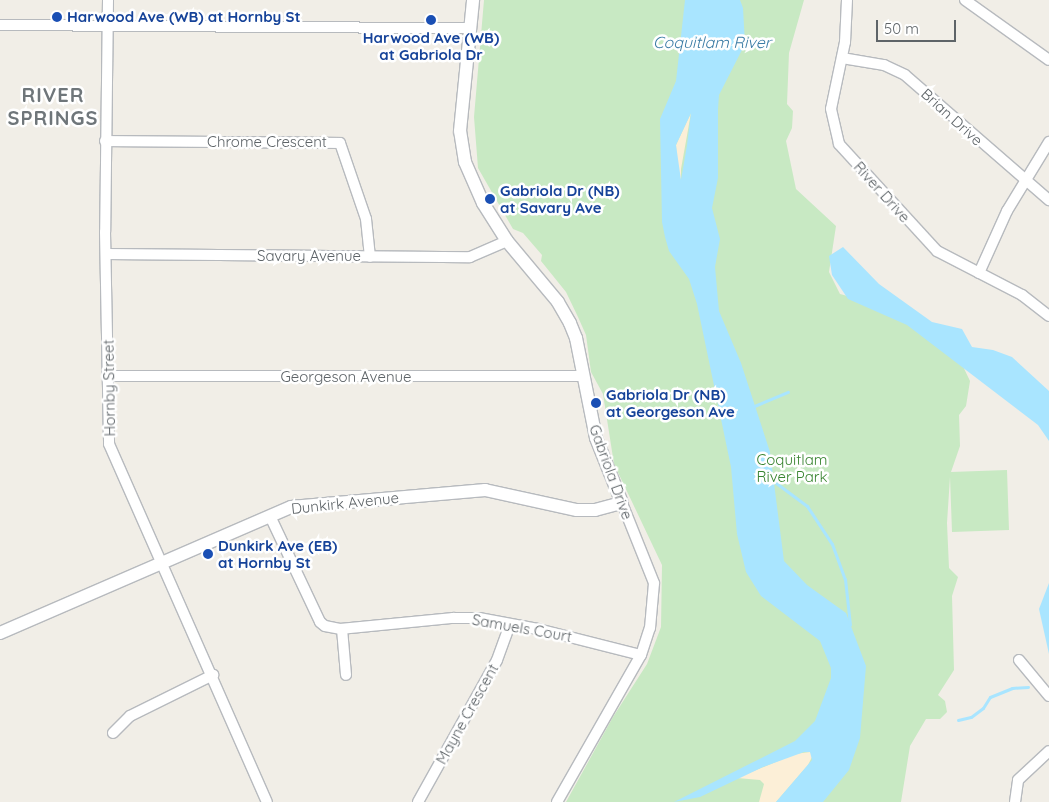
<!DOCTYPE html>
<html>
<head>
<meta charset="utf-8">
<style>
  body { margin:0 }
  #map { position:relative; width:1049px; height:802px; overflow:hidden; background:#f1eee7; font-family:Quicksand,sans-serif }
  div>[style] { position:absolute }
  .green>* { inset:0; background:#c8e9c3 }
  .sand>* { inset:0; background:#fcefd7 }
  .water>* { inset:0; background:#a9e5ff }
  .stream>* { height:3px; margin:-1.5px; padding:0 1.5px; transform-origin:1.5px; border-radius:1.5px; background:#a9e5ff }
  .roads { filter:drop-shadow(1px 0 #b7babe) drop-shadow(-1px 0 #b7babe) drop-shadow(0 1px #b7babe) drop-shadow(0 -1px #b7babe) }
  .minor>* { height:10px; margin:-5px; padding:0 5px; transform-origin:5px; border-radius:5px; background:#fff }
  .tertiary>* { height:12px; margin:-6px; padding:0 6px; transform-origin:6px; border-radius:6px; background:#fff }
  .dots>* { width:14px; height:14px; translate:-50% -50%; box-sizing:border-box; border:2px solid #fff; border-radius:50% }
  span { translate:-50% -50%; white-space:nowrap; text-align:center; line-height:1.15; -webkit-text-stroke:5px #fff; paint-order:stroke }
  .transit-label { font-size:15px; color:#164399; font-weight:700 }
  .left { translate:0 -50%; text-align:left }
  .street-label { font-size:15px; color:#5e6468 }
  .park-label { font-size:15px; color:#388430 }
  .water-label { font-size:16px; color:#3b7ca5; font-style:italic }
  .district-label { font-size:20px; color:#6f767a; font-weight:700; letter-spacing:1px }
  .scale { position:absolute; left:876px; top:20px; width:80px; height:22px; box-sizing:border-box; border:2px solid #5e6468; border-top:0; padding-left:6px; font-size:15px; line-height:18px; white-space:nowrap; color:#5e6468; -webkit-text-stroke:4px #fff; paint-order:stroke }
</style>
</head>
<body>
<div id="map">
  <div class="green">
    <div style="clip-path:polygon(484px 0,804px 0,789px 53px,787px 104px,793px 111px,792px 128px,786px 141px,796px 189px,836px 226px,829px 272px,840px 294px,866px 301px,889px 312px,959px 358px,970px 381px,966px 406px,959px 415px,960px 446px,951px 472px,1007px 470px,1009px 530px,952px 532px,950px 477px,947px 523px,949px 568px,958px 577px,952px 596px,954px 670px,938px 695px,945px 701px,947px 712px,940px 719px,926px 719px,910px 746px,901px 802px,566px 802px,613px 717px,647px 664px,661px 627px,662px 565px,614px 464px,603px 394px,591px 372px,586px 335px,578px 317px,566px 292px,541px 261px,542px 255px,523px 233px,513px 229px,478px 168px,474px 117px)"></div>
  </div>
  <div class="sand">
    <div style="clip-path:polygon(691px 113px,681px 169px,681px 180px,677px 172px,676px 145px)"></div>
    <div style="clip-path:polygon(810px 752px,813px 755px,808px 765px,776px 802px,759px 802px,764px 784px,760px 780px,737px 778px,795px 754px)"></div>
  </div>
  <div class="water">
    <div style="clip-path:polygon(evenodd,685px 0,740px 0,743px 8px,745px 44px,719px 95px,718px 109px,718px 178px,712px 208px,720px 239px,715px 267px,719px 311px,741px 363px,770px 452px,784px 561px,807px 585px,846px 613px,866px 666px,860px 738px,849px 770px,823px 802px,776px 802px,812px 760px,810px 752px,804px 752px,763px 767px,700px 797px,674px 802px,795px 741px,815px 721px,831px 678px,831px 668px,820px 641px,761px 596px,746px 572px,737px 534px,731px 467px,697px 304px,689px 279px,669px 251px,665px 237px,662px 222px,660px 119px,676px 81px,685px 0,691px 113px,687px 145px,681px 180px,676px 145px,691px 113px)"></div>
    <div style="clip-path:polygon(843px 247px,879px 284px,932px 322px,962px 329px,972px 347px,993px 350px,1012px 357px,1049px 391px,1049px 441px,1038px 425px,907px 325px,848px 299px,832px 275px,829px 256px)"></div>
    <div style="clip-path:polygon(1049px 583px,1049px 654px,1039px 609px)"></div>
  </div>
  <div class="stream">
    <div style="left:752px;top:407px;width:39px;rotate:-23deg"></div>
    <div style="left:772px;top:480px;width:44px;rotate:36.6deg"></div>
    <div style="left:807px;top:506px;width:45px;rotate:56.7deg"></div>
    <div style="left:832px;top:544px;width:37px;rotate:70deg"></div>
    <div style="left:845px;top:579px;width:46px;rotate:83.8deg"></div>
    <div style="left:958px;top:720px;width:13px;rotate:-13deg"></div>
    <div style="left:971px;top:717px;width:15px;rotate:-37deg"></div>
    <div style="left:983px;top:708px;width:13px;rotate:-58deg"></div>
    <div style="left:990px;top:697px;width:24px;rotate:-22deg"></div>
    <div style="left:1012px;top:688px;width:16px;rotate:-4deg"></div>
  </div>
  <div class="roads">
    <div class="minor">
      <div style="left:108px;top:0;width:232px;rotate:90.7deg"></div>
      <div style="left:105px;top:232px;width:212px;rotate:88.9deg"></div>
      <div style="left:109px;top:444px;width:391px;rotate:66.2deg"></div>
      <div style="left:847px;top:0;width:42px;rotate:92.7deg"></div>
      <div style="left:845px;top:42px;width:68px;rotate:101.8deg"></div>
      <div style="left:831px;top:109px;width:36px;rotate:77deg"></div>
      <div style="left:839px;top:144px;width:145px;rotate:47.5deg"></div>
      <div style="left:937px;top:251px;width:96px;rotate:27.4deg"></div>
      <div style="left:1022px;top:295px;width:34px;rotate:38deg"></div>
      <div style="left:965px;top:0;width:103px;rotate:35.5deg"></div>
      <div style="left:0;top:25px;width:470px;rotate:0.4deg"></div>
      <div style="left:842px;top:58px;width:43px;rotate:9.5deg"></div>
      <div style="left:884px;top:65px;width:23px;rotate:25deg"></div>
      <div style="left:905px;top:75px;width:191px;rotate:41deg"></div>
      <div style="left:105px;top:141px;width:235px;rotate:0.5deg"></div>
      <div style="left:340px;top:143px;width:80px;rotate:71.1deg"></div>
      <div style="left:366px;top:219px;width:38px;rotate:84deg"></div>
      <div style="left:107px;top:254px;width:363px;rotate:0.5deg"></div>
      <div style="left:470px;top:257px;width:40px;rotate:-23.4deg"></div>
      <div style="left:979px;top:273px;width:68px;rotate:-65.7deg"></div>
      <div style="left:1007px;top:211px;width:81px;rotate:-58.7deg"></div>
      <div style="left:108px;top:376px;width:476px"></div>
      <div style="left:270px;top:516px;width:117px;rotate:64.7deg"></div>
      <div style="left:320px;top:622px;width:6px;rotate:39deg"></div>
      <div style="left:325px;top:626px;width:15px;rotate:11deg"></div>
      <div style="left:340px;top:629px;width:114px;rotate:-5.6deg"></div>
      <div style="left:453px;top:618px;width:26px"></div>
      <div style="left:479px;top:618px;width:60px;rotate:10.6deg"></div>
      <div style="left:538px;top:629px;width:106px;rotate:14.2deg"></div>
      <div style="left:342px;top:629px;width:46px;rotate:85deg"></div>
      <div style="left:1019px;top:660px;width:47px;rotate:50.2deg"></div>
      <div style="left:113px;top:733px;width:24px;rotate:-45deg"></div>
      <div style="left:130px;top:716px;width:93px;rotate:-26.3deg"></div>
      <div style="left:418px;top:802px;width:162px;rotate:-60.9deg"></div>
      <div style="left:497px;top:660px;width:38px;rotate:-70deg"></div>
      <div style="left:557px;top:802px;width:169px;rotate:-60.3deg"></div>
      <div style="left:641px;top:655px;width:28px;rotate:-72deg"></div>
      <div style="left:650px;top:628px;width:45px;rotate:-84.9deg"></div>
      <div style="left:654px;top:583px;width:86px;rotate:-111.8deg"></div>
      <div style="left:1015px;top:802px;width:22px;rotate:-82deg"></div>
      <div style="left:1018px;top:780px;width:42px;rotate:-43.1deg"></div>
    </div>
    <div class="tertiary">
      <div style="left:0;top:633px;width:317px;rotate:-23.4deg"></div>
      <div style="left:291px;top:507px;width:195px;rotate:-5deg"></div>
      <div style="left:485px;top:490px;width:94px;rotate:12.3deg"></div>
      <div style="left:577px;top:510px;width:18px"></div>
      <div style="left:595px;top:510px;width:28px;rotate:-15deg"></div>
      <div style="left:622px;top:503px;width:70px;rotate:-111.8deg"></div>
      <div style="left:596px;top:438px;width:102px;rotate:-101.3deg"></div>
      <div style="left:576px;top:338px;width:16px;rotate:-112deg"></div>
      <div style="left:570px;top:323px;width:24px;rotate:-120deg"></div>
      <div style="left:558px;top:302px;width:80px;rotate:-129.9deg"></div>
      <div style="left:507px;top:241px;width:45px;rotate:-122.3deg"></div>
      <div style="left:483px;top:203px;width:45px;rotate:-113.7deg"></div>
      <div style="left:465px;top:162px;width:31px;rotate:-99deg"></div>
      <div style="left:460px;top:131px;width:132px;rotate:-84.3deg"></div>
    </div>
  </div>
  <div class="dots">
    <div style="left:57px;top:17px;background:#1a4fb4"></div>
    <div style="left:431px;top:20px;background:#1a4fb4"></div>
    <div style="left:490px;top:199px;background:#1a4fb4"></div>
    <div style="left:596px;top:403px;background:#1a4fb4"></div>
    <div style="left:208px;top:554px;background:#1a4fb4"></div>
  </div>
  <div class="transit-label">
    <span class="left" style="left:67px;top:17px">Harwood Ave (WB) at Hornby St</span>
    <span style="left:431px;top:46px">Harwood Ave (WB)<br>at Gabriola Dr</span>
    <span class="left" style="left:500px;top:199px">Gabriola Dr (NB)<br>at Savary Ave</span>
    <span class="left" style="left:606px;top:403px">Gabriola Dr (NB)<br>at Georgeson Ave</span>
    <span class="left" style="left:218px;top:554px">Dunkirk Ave (EB)<br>at Hornby St</span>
  </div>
  <div class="street-label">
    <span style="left:952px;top:117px;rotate:42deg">Brian Drive</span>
    <span style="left:267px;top:142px">Chrome Crescent</span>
    <span style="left:882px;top:192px;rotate:48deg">River Drive</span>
    <span style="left:309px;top:256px">Savary Avenue</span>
    <span style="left:346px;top:377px">Georgeson Avenue</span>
    <span style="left:109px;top:388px;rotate:-91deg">Hornby Street</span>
    <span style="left:611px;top:472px;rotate:70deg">Gabriola Drive</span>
    <span style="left:345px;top:503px;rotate:-6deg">Dunkirk Avenue</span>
    <span style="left:522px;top:628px;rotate:10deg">Samuels Court</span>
    <span style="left:467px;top:714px;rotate:-61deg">Mayne Crescent</span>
  </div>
  <div class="park-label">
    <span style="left:792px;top:468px">Coquitlam<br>River Park</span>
  </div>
  <div class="water-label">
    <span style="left:712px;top:42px">Coquitlam River</span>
  </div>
  <div class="district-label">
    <span style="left:53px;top:106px">RIVER<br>SPRINGS</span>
  </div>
  <div class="scale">50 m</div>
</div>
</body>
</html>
